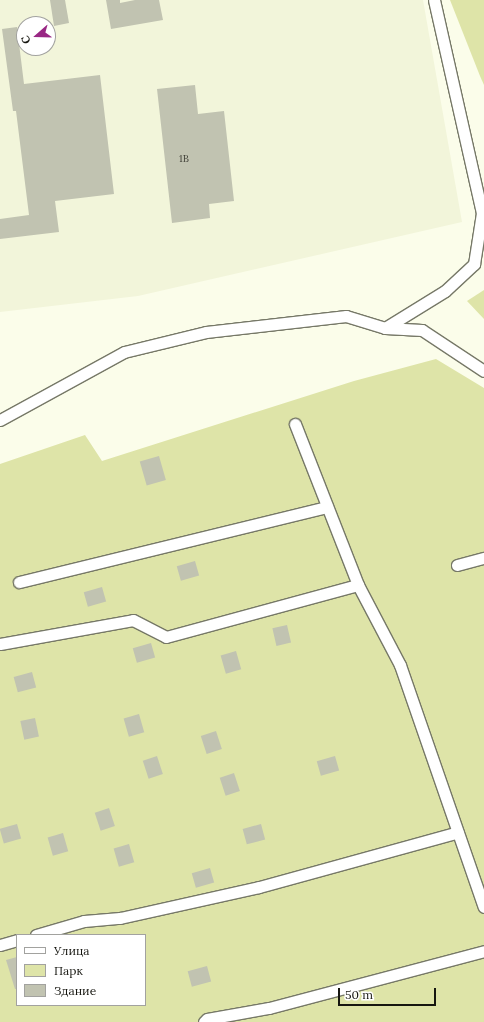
<!DOCTYPE html>
<html>
<head>
<meta charset="utf-8">
<style>
  body { margin:0 }
  #map { position:relative; width:484px; height:1022px; overflow:hidden; background:#fbfdea; font-family:Lora,serif }
  div>[style] { position:absolute }
  .built>* { inset:0; background:#f2f5da }
  .green>* { inset:0; background:#dee4a8 }
  .building>* { inset:0; background:#c1c3b1; transform-origin:0 0 }
  .roads { filter:drop-shadow(1px 0 #767867) drop-shadow(-1px 0 #767867) drop-shadow(0 1px #767867) drop-shadow(0 -1px #767867) }
  .street>* { height:11px; margin:-5.5px; padding:0 5.5px; transform-origin:5.5px; border-radius:5.5px; background:#fff }
  span { translate:-50% -50%; white-space:nowrap; text-align:center; line-height:1.15; -webkit-text-stroke:4px #fff; paint-order:stroke }
  .number-label { font-size:10px; color:#414138 }
  .number-label span { -webkit-text-stroke-width:0 }
  .legend { position:absolute; left:16px; top:934px; width:130px; height:72px; box-sizing:border-box; background:#fff; border:1px solid #a2a29f; margin:0; padding:5px 7px; list-style:none; font-size:12px; color:#161610 }
  .legend li { display:flex; align-items:center; gap:8px; height:20px }
  .legend b { width:20px; border:1px solid #a2a29f }
  .north { position:absolute; left:16px; top:16px; width:40px; height:40px; box-sizing:border-box; background:#fff; border:1px solid #a2a29f; border-radius:50%; rotate:250deg; font-size:11px; font-weight:700; line-height:16px; text-align:center; color:#161610 }
  .north::after { content:''; display:block; margin:auto; width:14px; height:18px; background:#992784; clip-path:polygon(50% 0,100% 100%,50% 72%,0 100%) }
  .scale { position:absolute; left:338px; top:988px; width:98px; height:18px; box-sizing:border-box; border:2px solid #161610; border-top:0; padding-left:5px; font-size:12px; line-height:14px; white-space:nowrap; color:#161610; -webkit-text-stroke:3px #fff; paint-order:stroke }
</style>
</head>
<body>
<div id="map">
  <div class="built">
    <div style="clip-path:polygon(evenodd,0 0,423px 0,462px 222px,138px 296px,0 312px,0 0,24px 24px,48px 24px,48px 48px,24px 48px,24px 24px)"></div>
  </div>
  <div class="green">
    <div style="clip-path:polygon(450px 0,484px 0,484px 85px,480px 76px)"></div>
    <div style="clip-path:polygon(484px 290px,484px 319px,467px 301px)"></div>
    <div style="clip-path:polygon(evenodd,436px 359px,484px 388px,484px 1022px,0 1022px,0 464px,85px 435px,102px 461px,354px 381px,436px 359px,17px 935px,145px 935px,145px 1005px,17px 1005px,17px 935px)"></div>
  </div>
  <div class="building">
    <div style="clip-path:polygon(50px 0,65px 0,69px 23px,54px 26px)"></div>
    <div style="clip-path:polygon(106px 0,120px 0,120px 3px,135px 0,159px 0,163px 20px,111px 29px)"></div>
    <div style="clip-path:polygon(17px 27px,24px 84px,100px 75px,114px 194px,55px 201px,59px 232px,0 239px,0 219px,29px 215px,16px 111px,13px 111px,2px 29px)"></div>
    <div style="clip-path:polygon(195px 85px,198px 114px,224px 111px,234px 201px,209px 204px,210px 218px,172px 223px,157px 89px)"></div>
    <div style="left:159px;top:456px;width:25px;height:20px;rotate:74deg"></div>
    <div style="left:195px;top:561px;width:15px;height:19px;rotate:74deg"></div>
    <div style="left:102px;top:587px;width:15px;height:19px;rotate:74deg"></div>
    <div style="left:287px;top:625px;width:18px;height:15px;rotate:77deg"></div>
    <div style="left:151px;top:643px;width:15px;height:19px;rotate:74deg"></div>
    <div style="left:236px;top:651px;width:19px;height:16px;rotate:74deg"></div>
    <div style="left:32px;top:672px;width:16px;height:19px;rotate:75deg"></div>
    <div style="left:139px;top:714px;width:19px;height:16px;rotate:74deg"></div>
    <div style="left:35px;top:718px;width:19px;height:15px;rotate:78deg"></div>
    <div style="left:216px;top:731px;width:19px;height:16px;rotate:72deg"></div>
    <div style="left:157px;top:756px;width:19px;height:15px;rotate:72deg"></div>
    <div style="left:335px;top:756px;width:15px;height:19px;rotate:74deg"></div>
    <div style="left:234px;top:773px;width:19px;height:15px;rotate:72deg"></div>
    <div style="left:109px;top:808px;width:19px;height:15px;rotate:72deg"></div>
    <div style="left:17px;top:824px;width:15px;height:18px;rotate:74deg"></div>
    <div style="left:261px;top:824px;width:16px;height:19px;rotate:75deg"></div>
    <div style="left:63px;top:833px;width:19px;height:16px;rotate:74deg"></div>
    <div style="left:129px;top:844px;width:19px;height:16px;rotate:74deg"></div>
    <div style="left:210px;top:868px;width:15px;height:19px;rotate:74deg"></div>
    <div style="clip-path:polygon(17px 957px,17px 989px,15px 989px,6px 960px)"></div>
    <div style="left:207px;top:966px;width:16px;height:20px;rotate:75deg"></div>
  </div>
  <div class="roads">
    <div class="street">
      <div style="left:385px;top:328px;width:70px;rotate:-31.7deg"></div>
      <div style="left:445px;top:291px;width:40px;rotate:-43deg"></div>
      <div style="left:474px;top:264px;width:52px;rotate:-81.1deg"></div>
      <div style="left:482px;top:213px;width:218px;rotate:-102.7deg"></div>
      <div style="left:0;top:420px;width:141px;rotate:-28.7deg"></div>
      <div style="left:124px;top:352px;width:84px;rotate:-13.7deg"></div>
      <div style="left:206px;top:332px;width:141px;rotate:-6.5deg"></div>
      <div style="left:346px;top:316px;width:41px;rotate:17.1deg"></div>
      <div style="left:385px;top:328px;width:37px;rotate:3deg"></div>
      <div style="left:422px;top:330px;width:74px;rotate:33.5deg"></div>
      <div style="left:295px;top:424px;width:173px;rotate:68.6deg"></div>
      <div style="left:358px;top:585px;width:90px;rotate:62.3deg"></div>
      <div style="left:400px;top:665px;width:256px;rotate:70.9deg"></div>
      <div style="left:457px;top:565px;width:28px;rotate:-15deg"></div>
      <div style="left:19px;top:582px;width:317px;rotate:-13.7deg"></div>
      <div style="left:0;top:644px;width:135px;rotate:-10.2deg"></div>
      <div style="left:133px;top:620px;width:37px;rotate:27deg"></div>
      <div style="left:166px;top:637px;width:199px;rotate:-15.2deg"></div>
      <div style="left:36px;top:935px;width:50px;rotate:-16.3deg"></div>
      <div style="left:84px;top:921px;width:36px;rotate:-5deg"></div>
      <div style="left:120px;top:918px;width:142px;rotate:-12.6deg"></div>
      <div style="left:259px;top:887px;width:206px;rotate:-15.4deg"></div>
      <div style="left:0;top:945px;width:18px;rotate:-16deg"></div>
      <div style="left:204px;top:1022px;width:4px;rotate:-45deg"></div>
      <div style="left:207px;top:1019px;width:63px;rotate:-10.1deg"></div>
      <div style="left:269px;top:1008px;width:222px;rotate:-14.8deg"></div>
    </div>
  </div>
  <div class="number-label">
    <span style="left:184px;top:159px">1В</span>
  </div>
  <ul class="legend">
  <li><b style="height:5px;background:#fff"></b>Улица</li>
  <li><b style="height:11px;background:#dee4a8"></b>Парк</li>
  <li><b style="height:11px;background:#c1c3b1"></b>Здание</li>
  </ul>
  <div class="north">С</div>
  <div class="scale">50 m</div>
</div>
</body>
</html>
